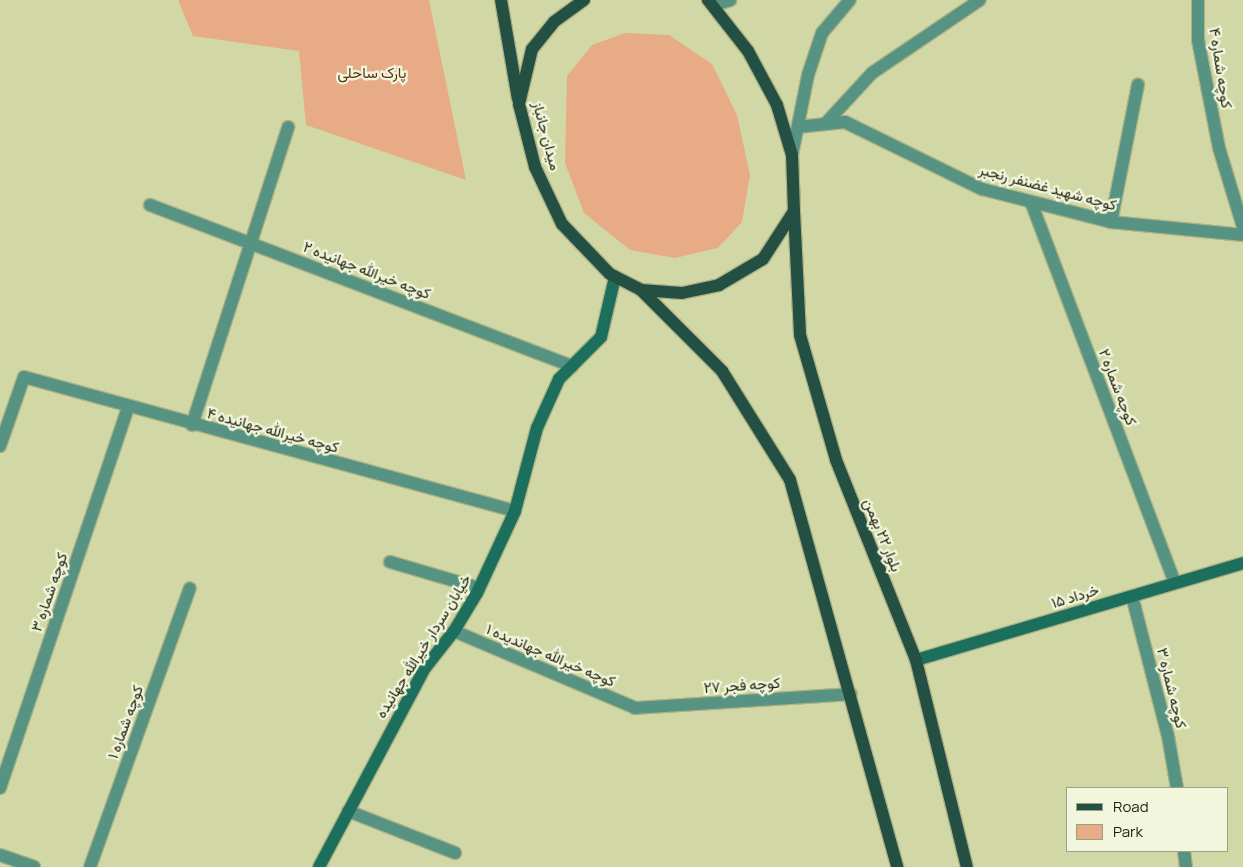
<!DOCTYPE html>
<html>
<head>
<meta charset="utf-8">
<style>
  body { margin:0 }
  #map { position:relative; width:1243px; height:867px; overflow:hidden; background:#d1d8a5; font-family:Manrope,Vazirmatn,sans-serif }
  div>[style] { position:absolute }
  .green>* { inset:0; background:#e7ac85 }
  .roads { filter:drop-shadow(1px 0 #adb386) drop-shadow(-1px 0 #adb386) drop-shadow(0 1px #adb386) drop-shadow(0 -1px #adb386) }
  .street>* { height:12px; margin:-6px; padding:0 6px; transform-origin:6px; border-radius:6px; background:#569382 }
  .secondary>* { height:12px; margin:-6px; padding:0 6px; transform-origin:6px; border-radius:6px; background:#1b6f5c }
  .primary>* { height:12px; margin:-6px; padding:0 6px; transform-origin:6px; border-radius:6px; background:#245044 }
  span { translate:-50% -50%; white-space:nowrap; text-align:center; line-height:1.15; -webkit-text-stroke:4.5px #f2f6dc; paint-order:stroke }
  .street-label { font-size:15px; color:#1d1f0b }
  .park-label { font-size:15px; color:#5c3213 }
  .legend { position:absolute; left:1066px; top:787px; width:162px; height:65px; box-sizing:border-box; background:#f2f6dc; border:1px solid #9da088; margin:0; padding:6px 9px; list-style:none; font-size:15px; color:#1d1f0b }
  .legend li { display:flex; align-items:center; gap:10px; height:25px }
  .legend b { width:25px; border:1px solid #9da088 }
</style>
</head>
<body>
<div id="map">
  <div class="green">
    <div style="clip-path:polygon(178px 0,429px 0,466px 180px,306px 125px,299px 51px,193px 36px)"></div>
    <div style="clip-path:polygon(625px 33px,669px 35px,712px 64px,737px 115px,750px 175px,742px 222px,718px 248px,675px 258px,630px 250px,584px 213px,565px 163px,567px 76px,592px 45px)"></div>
  </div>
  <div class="roads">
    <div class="street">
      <div style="left:1198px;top:0;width:40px;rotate:90deg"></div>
      <div style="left:1198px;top:40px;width:110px;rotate:79deg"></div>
      <div style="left:1219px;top:148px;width:83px;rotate:73.1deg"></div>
      <div style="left:715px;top:5px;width:16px;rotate:-18deg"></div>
      <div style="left:825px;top:124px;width:69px;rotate:-47.3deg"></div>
      <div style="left:872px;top:73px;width:130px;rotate:-34.1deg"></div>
      <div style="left:798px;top:127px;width:47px;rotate:-6.1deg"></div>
      <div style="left:845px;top:122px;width:153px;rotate:26.1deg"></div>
      <div style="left:982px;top:189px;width:133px;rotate:14.3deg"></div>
      <div style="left:1111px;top:222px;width:133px;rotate:5.6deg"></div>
      <div style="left:792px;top:155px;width:82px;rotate:-78.7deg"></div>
      <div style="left:808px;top:75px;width:44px;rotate:-71.6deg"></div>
      <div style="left:822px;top:33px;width:43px;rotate:-49.7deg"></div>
      <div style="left:1031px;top:202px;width:407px;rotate:69.3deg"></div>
      <div style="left:150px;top:205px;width:452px;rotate:20.9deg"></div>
      <div style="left:1111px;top:222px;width:140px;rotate:-78.9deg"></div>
      <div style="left:192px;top:425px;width:313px;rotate:-72.1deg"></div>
      <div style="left:0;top:446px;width:73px;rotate:-70.8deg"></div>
      <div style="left:24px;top:377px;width:509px;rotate:15.26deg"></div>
      <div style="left:390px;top:562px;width:93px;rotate:16.3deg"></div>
      <div style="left:1132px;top:596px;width:145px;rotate:75.6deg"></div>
      <div style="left:1168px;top:736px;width:53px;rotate:80.2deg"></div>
      <div style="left:454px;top:631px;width:197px;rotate:23deg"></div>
      <div style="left:635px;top:708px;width:216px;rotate:-3.7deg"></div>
      <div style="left:0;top:788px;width:402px;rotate:-71.4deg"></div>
      <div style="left:348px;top:811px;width:115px;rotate:21.4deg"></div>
      <div style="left:1184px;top:851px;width:16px;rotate:83deg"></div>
      <div style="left:0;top:855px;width:36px;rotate:19deg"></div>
      <div style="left:90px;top:867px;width:296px;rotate:-70.3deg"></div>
    </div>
    <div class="secondary">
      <div style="left:916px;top:660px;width:341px;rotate:-16.5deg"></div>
      <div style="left:319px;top:867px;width:225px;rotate:-62deg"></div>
      <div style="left:425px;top:668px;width:47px;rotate:-51.9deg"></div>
      <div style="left:454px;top:631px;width:44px;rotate:-58.8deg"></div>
      <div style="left:477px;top:593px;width:90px;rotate:-65.1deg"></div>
      <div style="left:515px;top:511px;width:86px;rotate:-75.2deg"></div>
      <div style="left:537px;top:428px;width:54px;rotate:-65.8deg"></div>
      <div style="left:559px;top:379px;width:59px;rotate:-45deg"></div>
      <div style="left:601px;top:337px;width:62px;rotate:-76.9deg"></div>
    </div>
    <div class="primary">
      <div style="left:501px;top:0;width:100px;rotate:80.3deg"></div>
      <div style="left:584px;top:0;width:37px;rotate:144deg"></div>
      <div style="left:554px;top:22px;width:35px;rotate:129deg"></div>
      <div style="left:532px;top:49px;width:57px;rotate:103.3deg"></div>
      <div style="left:519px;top:104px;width:65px;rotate:75.7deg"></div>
      <div style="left:535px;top:167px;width:63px;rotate:64.7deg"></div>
      <div style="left:562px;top:224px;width:69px;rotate:46.2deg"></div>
      <div style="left:610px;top:274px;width:35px;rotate:27deg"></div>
      <div style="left:641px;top:290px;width:41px;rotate:4.2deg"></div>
      <div style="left:682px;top:293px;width:38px;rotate:-12deg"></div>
      <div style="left:719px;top:285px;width:51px;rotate:-30.6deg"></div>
      <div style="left:763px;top:259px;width:57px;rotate:-57.1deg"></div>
      <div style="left:794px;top:211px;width:56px;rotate:-92deg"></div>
      <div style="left:792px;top:155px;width:52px;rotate:-106.7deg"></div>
      <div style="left:777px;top:105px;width:61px;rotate:-118.2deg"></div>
      <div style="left:748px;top:51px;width:65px;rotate:-128.1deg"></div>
      <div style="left:794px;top:211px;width:124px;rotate:87.2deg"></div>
      <div style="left:800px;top:335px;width:130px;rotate:73.9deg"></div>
      <div style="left:836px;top:460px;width:215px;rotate:68.2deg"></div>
      <div style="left:916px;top:660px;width:213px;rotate:76.2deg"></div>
      <div style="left:641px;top:290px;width:115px;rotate:45deg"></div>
      <div style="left:722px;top:371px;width:128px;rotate:58deg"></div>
      <div style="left:790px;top:480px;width:402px;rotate:74.5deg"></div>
    </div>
  </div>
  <div class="street-label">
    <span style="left:1221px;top:68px;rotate:81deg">کوچه شماره ۴</span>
    <span style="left:547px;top:136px;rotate:75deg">میدان جانباز</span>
    <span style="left:1048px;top:187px;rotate:15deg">کوچه شهید غضنفر رنجبر</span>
    <span style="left:367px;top:270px;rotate:21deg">کوچه خیرالله جهانیده ۲</span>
    <span style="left:1118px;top:387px;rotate:69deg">کوچه شماره ۲</span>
    <span style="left:273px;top:430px;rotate:15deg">کوچه خیرالله جهانیده ۴</span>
    <span style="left:883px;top:535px;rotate:68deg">بلوار ۲۲ بهمن</span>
    <span style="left:49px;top:592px;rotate:-71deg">کوچه شماره ۳</span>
    <span style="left:1075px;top:596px;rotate:-17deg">۱۵ خرداد</span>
    <span style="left:423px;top:646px;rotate:-58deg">خیابان سردار خیرالله جهانیده</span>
    <span style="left:551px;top:655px;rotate:23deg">کوچه خیرالله جهاندیده ۱</span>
    <span style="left:742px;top:685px;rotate:-4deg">کوچه فجر ۲۷</span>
    <span style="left:1172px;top:688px;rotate:76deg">کوچه شماره ۳</span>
    <span style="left:125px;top:722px;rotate:-70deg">کوچه شماره ۱</span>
  </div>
  <div class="park-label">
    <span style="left:372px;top:73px">پارک ساحلی</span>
  </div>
  <ul class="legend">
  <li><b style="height:6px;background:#245044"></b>Road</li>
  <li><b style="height:14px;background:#e7ac85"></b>Park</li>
  </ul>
</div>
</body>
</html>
